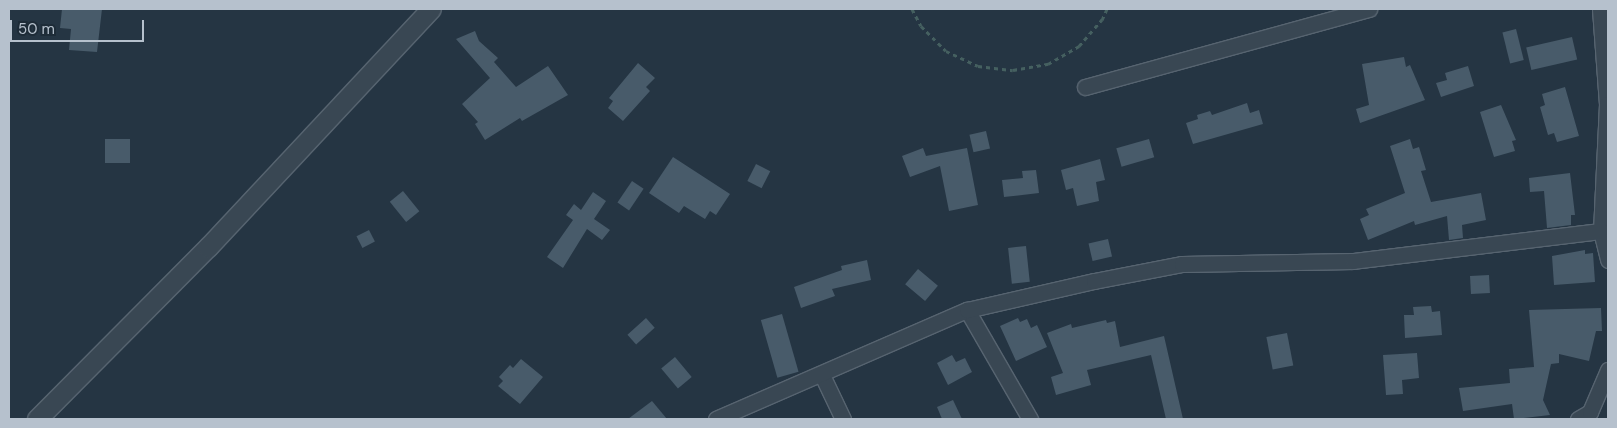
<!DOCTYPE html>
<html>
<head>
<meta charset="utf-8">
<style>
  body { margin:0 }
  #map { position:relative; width:1617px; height:428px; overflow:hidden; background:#253543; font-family:"DM Sans",sans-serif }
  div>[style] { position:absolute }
  .building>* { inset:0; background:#485b6a; transform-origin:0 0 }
  .path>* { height:3px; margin-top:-1.5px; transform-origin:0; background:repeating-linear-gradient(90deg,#456060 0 4px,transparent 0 8px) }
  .roads { filter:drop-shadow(1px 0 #576470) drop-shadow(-1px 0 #576470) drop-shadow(0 1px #576470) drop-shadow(0 -1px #576470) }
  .minor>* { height:15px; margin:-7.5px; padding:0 7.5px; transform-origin:7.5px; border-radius:7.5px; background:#394753 }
  .tertiary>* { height:19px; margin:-9.5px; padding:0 9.5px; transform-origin:9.5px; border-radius:9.5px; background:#394753 }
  span { translate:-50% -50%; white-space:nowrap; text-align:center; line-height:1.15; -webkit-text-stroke:4px #1e2c38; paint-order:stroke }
  .frame { position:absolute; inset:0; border:10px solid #b6c1cd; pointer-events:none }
  .scale { position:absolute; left:10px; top:20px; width:134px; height:22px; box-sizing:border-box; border:2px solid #b6c1cd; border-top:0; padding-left:6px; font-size:15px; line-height:18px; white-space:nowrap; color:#b6c1cd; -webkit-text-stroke:4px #1e2c38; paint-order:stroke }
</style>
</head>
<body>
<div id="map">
  <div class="building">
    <div style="clip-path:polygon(62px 9px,102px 9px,97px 52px,69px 50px,71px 29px,60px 28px)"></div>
    <div style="left:1516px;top:29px;width:32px;height:14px;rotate:76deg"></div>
    <div style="clip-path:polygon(475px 31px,479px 41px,498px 58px,494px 62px,516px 87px,548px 66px,568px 95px,522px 121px,520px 118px,485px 140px,475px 124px,478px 122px,462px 104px,490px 78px,456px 39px)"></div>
    <div style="left:1572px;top:37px;width:23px;height:47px;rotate:77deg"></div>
    <div style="clip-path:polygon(1404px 57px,1406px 67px,1410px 65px,1425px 100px,1360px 123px,1356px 109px,1369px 105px,1362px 64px)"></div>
    <div style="clip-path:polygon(638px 63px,655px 78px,646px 87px,650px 91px,623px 121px,608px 108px,613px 101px,609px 98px)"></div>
    <div style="clip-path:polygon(1468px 66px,1474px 86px,1441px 97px,1436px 83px,1447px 80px,1445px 73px)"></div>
    <div style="clip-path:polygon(1565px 87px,1579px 136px,1557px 142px,1554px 133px,1548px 135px,1540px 107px,1545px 105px,1542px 94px)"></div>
    <div style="clip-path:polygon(1247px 103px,1250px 113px,1259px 110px,1263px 124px,1193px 144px,1186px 123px,1198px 119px,1197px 115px,1210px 111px,1212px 115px)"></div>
    <div style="clip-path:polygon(1501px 105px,1516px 140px,1512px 141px,1515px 151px,1494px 157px,1480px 112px)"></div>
    <div style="left:986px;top:131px;width:18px;height:17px;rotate:77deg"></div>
    <div style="left:130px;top:139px;width:24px;height:25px;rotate:90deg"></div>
    <div style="left:1149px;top:139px;width:19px;height:34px;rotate:74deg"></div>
    <div style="clip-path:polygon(1410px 139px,1413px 149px,1419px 147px,1426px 170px,1421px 171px,1431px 202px,1481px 193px,1486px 220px,1462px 225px,1463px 238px,1449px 240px,1447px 216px,1415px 225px,1414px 221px,1368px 240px,1360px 219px,1369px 215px,1366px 209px,1405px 193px,1390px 146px)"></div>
    <div style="clip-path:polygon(923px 148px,926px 156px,967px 148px,978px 205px,949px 211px,940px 166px,910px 177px,902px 156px)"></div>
    <div style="clip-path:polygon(673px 157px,730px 194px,716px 215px,710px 211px,705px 219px,684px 206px,679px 213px,649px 193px)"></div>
    <div style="clip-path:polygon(1100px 159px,1105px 180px,1096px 182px,1099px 201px,1077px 206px,1073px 188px,1066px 190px,1061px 170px)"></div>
    <div style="left:756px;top:164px;width:16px;height:19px;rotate:27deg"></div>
    <div style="clip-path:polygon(1036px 170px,1039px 193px,1004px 197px,1002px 180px,1023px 178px,1022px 171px)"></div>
    <div style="clip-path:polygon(1570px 173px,1575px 215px,1571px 215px,1571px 225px,1547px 228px,1544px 191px,1530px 192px,1529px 178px)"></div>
    <div style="left:632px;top:181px;width:14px;height:26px;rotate:34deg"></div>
    <div style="left:403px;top:191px;width:26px;height:17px;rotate:51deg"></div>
    <div style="clip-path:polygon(593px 192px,606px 201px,594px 219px,610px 230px,602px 240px,587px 229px,563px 268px,547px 257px,573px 220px,566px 215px,574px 204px,581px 210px)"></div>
    <div style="left:369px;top:230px;width:13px;height:14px;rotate:63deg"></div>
    <div style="left:1108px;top:239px;width:18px;height:20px;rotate:77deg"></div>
    <div style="left:1026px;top:246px;width:36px;height:18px;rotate:84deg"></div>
    <div style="clip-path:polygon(1585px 250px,1585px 254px,1593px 253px,1595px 282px,1554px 285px,1552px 256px)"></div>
    <div style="clip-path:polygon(867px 260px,871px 280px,832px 289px,835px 296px,801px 308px,794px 287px,842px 270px,841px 266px)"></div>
    <div style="left:918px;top:269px;width:26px;height:20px;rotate:40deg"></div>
    <div style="left:1489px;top:275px;width:18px;height:19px;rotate:87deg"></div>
    <div style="clip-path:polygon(1431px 306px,1432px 312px,1440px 311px,1442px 335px,1405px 338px,1404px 315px,1414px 315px,1413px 307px)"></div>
    <div style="clip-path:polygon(1601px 308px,1602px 331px,1596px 331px,1589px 361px,1559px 354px,1559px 363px,1551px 364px,1543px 400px,1550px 415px,1514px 419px,1512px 404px,1463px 411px,1459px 388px,1510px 383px,1509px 369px,1534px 367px,1529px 310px)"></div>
    <div style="left:782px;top:314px;width:60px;height:22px;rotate:74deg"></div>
    <div style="left:646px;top:318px;width:13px;height:25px;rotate:48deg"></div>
    <div style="clip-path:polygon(1018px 318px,1020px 322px,1027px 319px,1031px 328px,1037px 325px,1047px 347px,1016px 361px,1000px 326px)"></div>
    <div style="clip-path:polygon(1106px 320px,1107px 323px,1115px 321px,1120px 347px,1164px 336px,1183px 419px,1166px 419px,1151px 355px,1087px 370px,1091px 385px,1056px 395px,1051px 377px,1063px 373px,1047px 333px,1071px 324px,1072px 328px)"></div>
    <div style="left:1287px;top:333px;width:33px;height:21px;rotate:79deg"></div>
    <div style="clip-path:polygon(1417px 353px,1419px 378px,1402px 380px,1403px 394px,1386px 395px,1383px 355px)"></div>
    <div style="clip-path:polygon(952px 355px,956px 362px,965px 358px,972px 372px,948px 385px,937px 363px)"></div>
    <div style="left:675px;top:357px;width:26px;height:18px;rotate:50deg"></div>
    <div style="clip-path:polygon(521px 359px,543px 377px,520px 404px,498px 386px,503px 381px,499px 377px,510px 365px,513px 368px)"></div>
    <div style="clip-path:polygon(953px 400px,962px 419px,942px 419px,937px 407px)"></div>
    <div style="clip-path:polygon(652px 401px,667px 419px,628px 419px)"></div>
  </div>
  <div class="path">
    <div style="left:912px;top:9px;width:19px;rotate:62deg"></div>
    <div style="left:921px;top:26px;width:35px;rotate:45deg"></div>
    <div style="left:946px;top:51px;width:35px;rotate:25deg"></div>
    <div style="left:978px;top:66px;width:35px;rotate:7deg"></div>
    <div style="left:1013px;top:70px;width:36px;rotate:-10deg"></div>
    <div style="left:1048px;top:64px;width:36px;rotate:-30deg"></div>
    <div style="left:1079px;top:46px;width:35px;rotate:-49deg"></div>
    <div style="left:1102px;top:20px;width:12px;rotate:-66deg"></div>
  </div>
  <div class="roads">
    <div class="minor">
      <div style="left:1600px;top:9px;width:95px;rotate:85.8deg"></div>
      <div style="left:1607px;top:104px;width:127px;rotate:92.7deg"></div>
      <div style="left:1601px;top:231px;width:30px;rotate:76deg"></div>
      <div style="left:1085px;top:87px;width:295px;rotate:-15.4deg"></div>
      <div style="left:967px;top:310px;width:126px;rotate:60deg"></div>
      <div style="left:822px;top:375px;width:49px;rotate:64.5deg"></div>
      <div style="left:716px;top:419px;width:274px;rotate:-23.5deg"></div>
      <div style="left:967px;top:310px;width:130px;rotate:-12.9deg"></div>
      <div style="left:1094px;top:281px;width:90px;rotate:-10.9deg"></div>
      <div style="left:1182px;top:264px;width:171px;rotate:-1deg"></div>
      <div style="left:1353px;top:261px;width:250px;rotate:-6.9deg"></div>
      <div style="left:1578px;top:419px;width:14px;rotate:-30deg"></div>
      <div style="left:1590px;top:412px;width:46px;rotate:-66.8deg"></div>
    </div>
    <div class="tertiary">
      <div style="left:37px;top:419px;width:243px;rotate:-45.2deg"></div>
      <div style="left:208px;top:247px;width:326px;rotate:-46.9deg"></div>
    </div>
  </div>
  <div class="frame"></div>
  <div class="scale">50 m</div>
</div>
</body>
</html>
